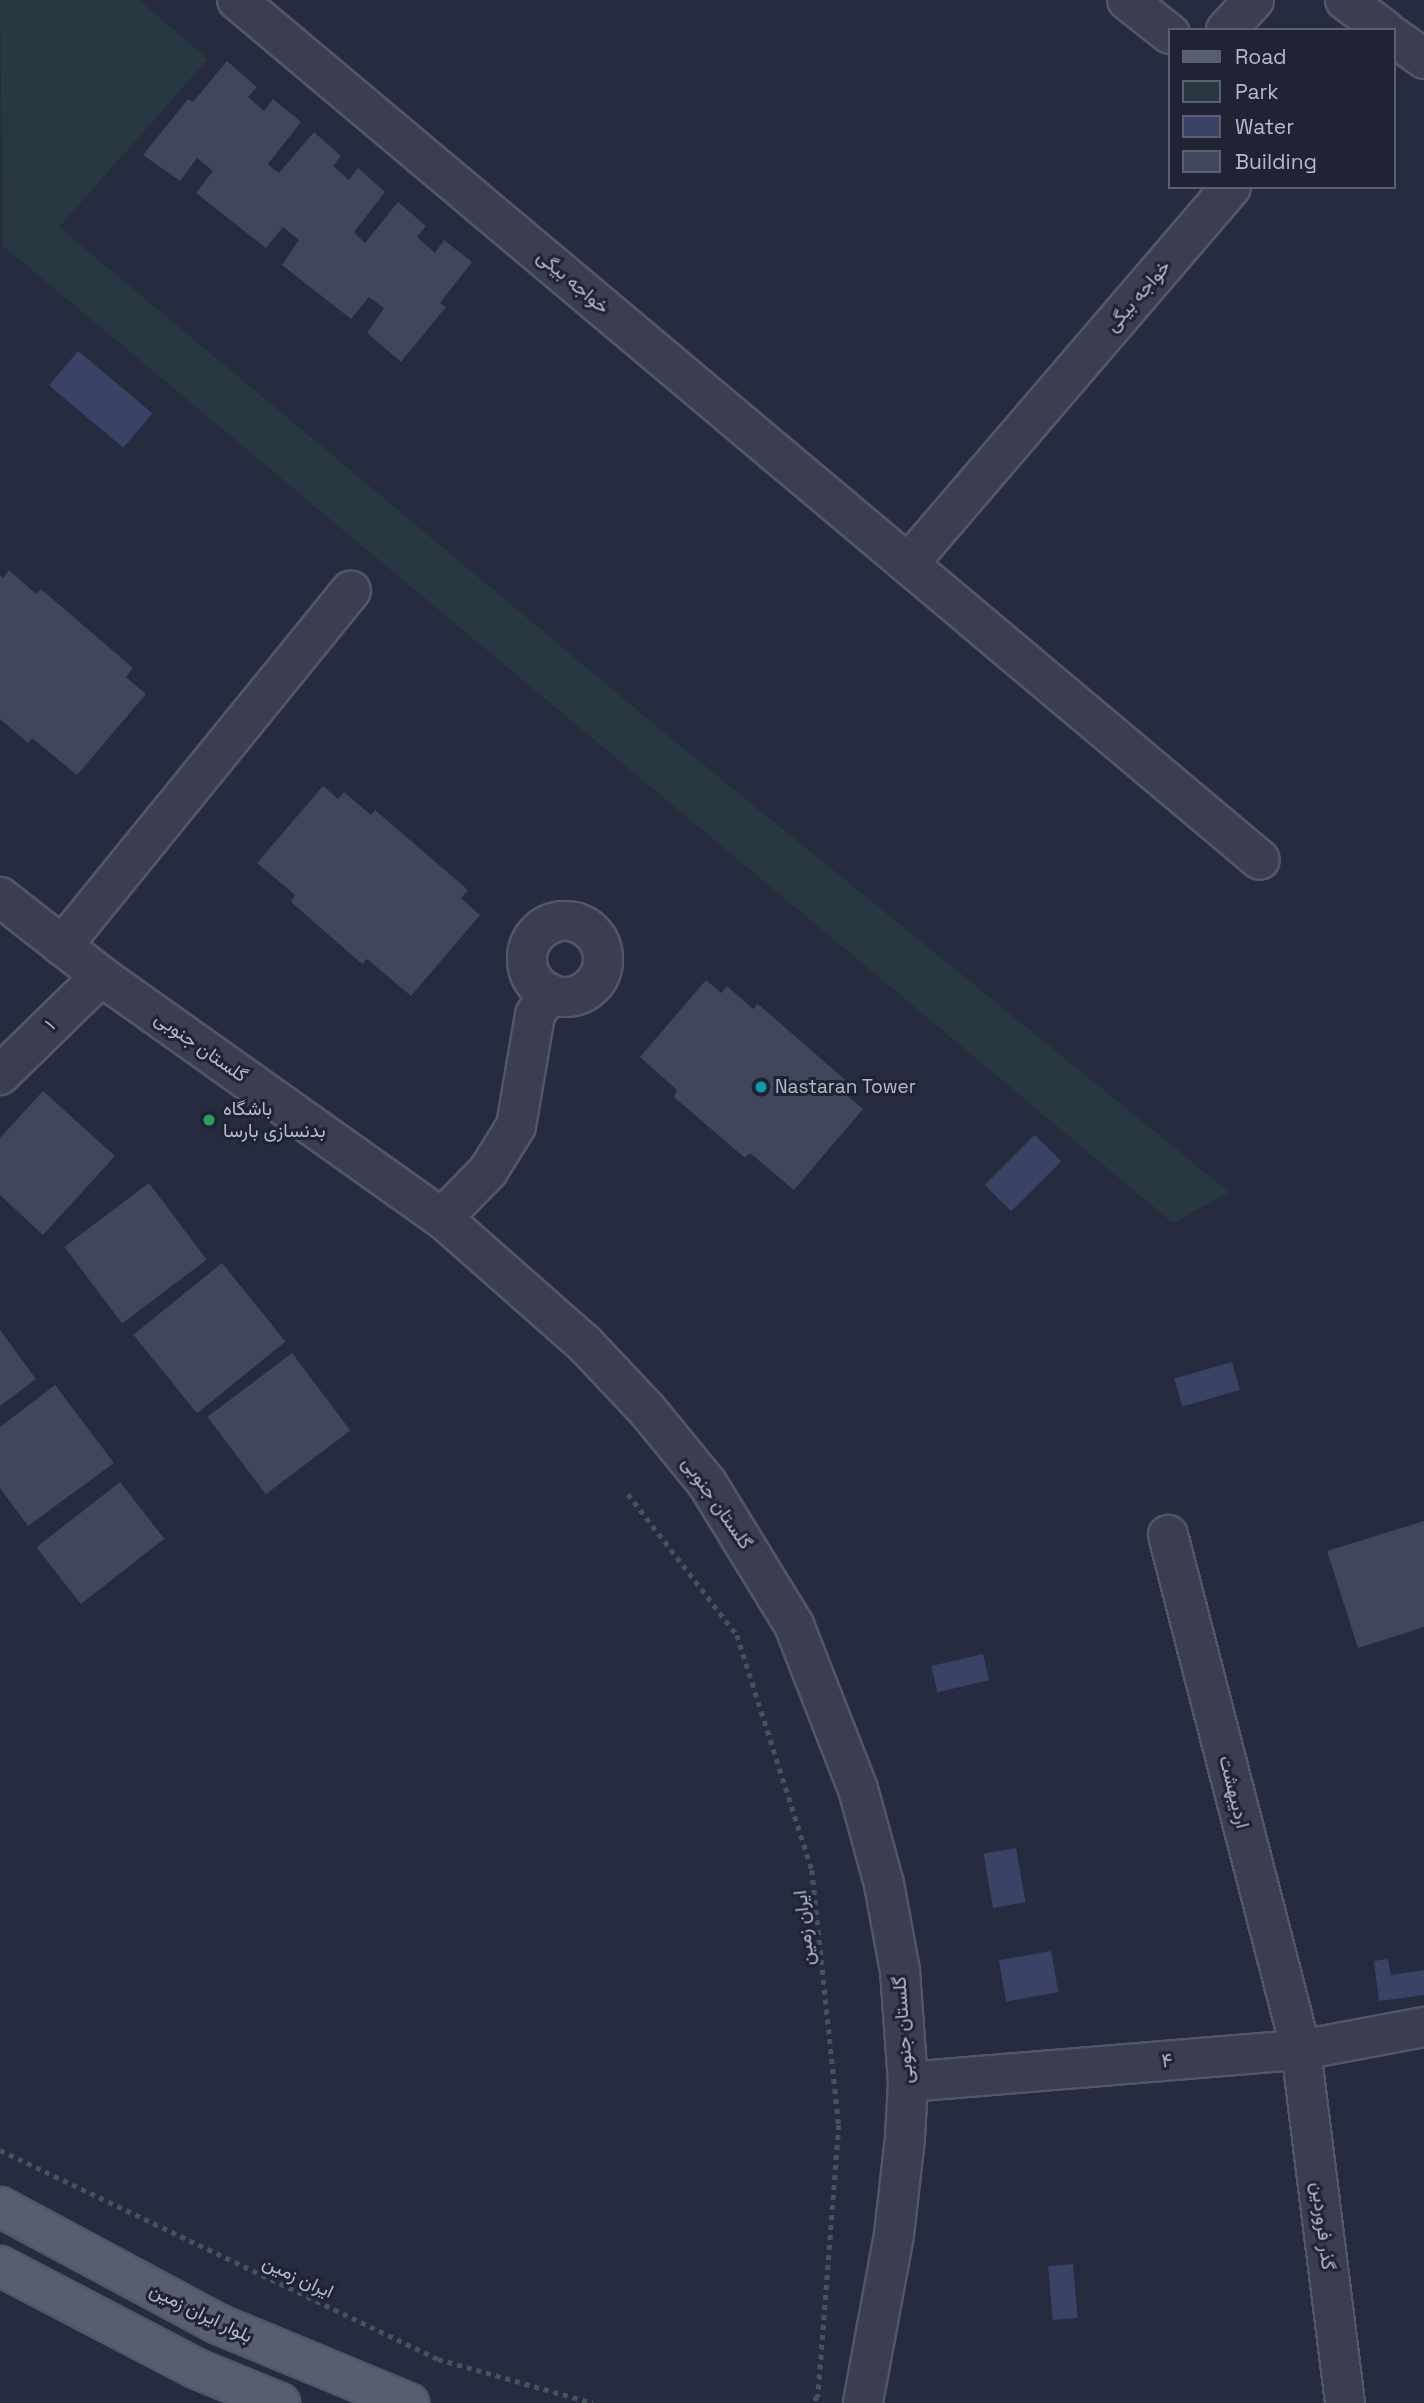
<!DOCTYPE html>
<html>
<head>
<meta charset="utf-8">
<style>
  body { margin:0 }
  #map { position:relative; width:1424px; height:2403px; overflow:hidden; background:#262b3f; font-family:"Space Grotesk",Vazirmatn,sans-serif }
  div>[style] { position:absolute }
  .green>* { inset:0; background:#283840 }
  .water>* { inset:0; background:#3a4366; transform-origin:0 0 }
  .building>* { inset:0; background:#40465c; transform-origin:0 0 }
  .path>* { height:4.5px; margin-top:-2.25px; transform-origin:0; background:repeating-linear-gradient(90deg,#43545a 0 5px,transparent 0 10px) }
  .roads { filter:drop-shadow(2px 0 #525667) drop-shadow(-2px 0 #525667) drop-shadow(0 2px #525667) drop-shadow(0 -2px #525667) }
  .minor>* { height:38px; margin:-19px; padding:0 19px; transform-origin:19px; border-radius:19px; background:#3a3e4f }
  .minor>.ring { margin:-19px; padding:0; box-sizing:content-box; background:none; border:38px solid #3a3e4f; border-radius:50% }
  .major>* { height:38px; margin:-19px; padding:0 19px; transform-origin:19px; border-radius:19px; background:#585d6f }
  .dots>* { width:19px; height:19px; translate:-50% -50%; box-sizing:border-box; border:4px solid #1f2334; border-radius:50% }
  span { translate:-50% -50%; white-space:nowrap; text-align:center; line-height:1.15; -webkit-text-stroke:6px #1f2334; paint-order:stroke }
  .street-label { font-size:19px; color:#b6baca }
  .poi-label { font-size:19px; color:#b6baca }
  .left { translate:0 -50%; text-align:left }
  .legend { position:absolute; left:1168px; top:28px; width:228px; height:161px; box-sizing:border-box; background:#1f2334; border:2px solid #5b5f70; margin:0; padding:9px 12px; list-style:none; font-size:21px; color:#b6baca }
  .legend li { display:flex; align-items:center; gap:14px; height:35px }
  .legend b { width:35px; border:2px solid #5b5f70 }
</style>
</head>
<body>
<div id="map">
  <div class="green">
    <div style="clip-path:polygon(0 0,139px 0,208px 59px,59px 227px,678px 744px,1229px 1192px,1173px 1223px,3px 246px)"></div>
  </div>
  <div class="water">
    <div style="left:78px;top:351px;width:97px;height:45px;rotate:40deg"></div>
    <div style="left:1035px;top:1135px;width:37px;height:71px;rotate:45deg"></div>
    <div style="left:1232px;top:1362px;width:29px;height:60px;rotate:74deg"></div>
    <div style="left:983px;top:1654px;width:27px;height:53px;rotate:77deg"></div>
    <div style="left:1016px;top:1848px;width:55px;height:33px;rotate:80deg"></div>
    <div style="left:1051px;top:1951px;width:42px;height:53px;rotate:80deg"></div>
    <div style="clip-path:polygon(1388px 1959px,1391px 1975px,1424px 1970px,1424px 1995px,1379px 2001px,1374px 1961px)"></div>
    <div style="left:1073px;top:2264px;width:54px;height:25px;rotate:85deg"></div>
  </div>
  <div class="building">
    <div style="clip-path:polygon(227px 61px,257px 87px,248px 97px,264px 111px,273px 99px,301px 122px,268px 164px,272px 168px,279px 173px,314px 132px,341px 156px,333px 166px,349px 180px,358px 168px,385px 192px,354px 232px,365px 243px,398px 202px,426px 226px,417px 237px,435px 253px,444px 240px,472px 262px,440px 303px,446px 307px,401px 362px,367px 333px,384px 308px,369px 297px,351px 319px,282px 265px,299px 240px,283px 227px,266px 248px,196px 193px,213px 171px,197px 158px,180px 181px,143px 155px,188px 99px,193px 102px)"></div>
    <div style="clip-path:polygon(9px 570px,36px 594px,41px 589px,133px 668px,126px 677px,146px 694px,77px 775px,32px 738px,28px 743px,0 719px,0 575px,3px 578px)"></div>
    <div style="clip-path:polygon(323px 786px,338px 799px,344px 792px,371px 815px,375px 810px,468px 890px,461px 898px,480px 915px,411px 996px,367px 959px,362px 964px,291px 902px,295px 895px,257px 863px)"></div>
    <div style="clip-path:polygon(706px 980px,721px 993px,727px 986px,753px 1009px,758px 1004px,850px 1084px,843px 1092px,863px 1109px,794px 1190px,750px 1153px,745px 1158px,674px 1097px,677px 1090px,640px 1057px)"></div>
    <div style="clip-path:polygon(43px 1091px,115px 1156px,43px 1235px,0 1195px,0 1138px)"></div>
    <div style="left:149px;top:1183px;width:96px;height:106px;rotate:53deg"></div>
    <div style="left:222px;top:1263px;width:101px;height:114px;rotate:51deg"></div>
    <div style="clip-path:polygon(0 1330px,36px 1379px,0 1406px)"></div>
    <div style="left:292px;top:1353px;width:97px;height:106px;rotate:53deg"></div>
    <div style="clip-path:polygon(55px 1385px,114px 1463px,28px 1526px,0 1488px,0 1427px)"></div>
    <div style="left:120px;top:1482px;width:72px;height:106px;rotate:52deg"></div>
    <div style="clip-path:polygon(1424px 1521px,1424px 1627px,1358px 1648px,1327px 1551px)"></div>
  </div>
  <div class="path">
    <div style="left:628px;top:1494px;width:178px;rotate:52.3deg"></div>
    <div style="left:737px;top:1635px;width:247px;rotate:72.3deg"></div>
    <div style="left:812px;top:1870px;width:256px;rotate:84deg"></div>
    <div style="left:839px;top:2125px;width:273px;rotate:94.4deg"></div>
    <div style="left:818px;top:2397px;width:10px;rotate:143deg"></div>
    <div style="left:0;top:2150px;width:485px;rotate:25.5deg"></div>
    <div style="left:438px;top:2359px;width:161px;rotate:15.8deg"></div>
  </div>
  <div class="roads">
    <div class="minor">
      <div style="left:237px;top:0;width:1336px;rotate:40.05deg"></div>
      <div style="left:1127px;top:0;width:55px;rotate:38.3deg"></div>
      <div style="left:1345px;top:0;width:50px;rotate:36.9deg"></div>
      <div style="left:1226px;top:30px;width:41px;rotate:-47deg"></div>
      <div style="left:1394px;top:37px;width:37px;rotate:36deg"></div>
      <div style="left:908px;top:564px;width:496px;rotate:-49.4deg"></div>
      <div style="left:0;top:897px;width:128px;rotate:38deg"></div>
      <div style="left:101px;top:976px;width:418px;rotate:35.4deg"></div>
      <div style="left:442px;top:1218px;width:189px;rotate:41.4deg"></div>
      <div style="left:584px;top:1343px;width:93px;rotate:46.7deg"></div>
      <div style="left:648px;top:1411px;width:93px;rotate:50.7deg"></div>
      <div style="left:707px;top:1483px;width:167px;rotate:58.5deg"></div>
      <div style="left:794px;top:1625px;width:176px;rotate:68.7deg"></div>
      <div style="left:858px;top:1789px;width:98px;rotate:74.7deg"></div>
      <div style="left:884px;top:1884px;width:88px;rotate:79.6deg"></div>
      <div style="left:900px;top:1971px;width:111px;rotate:85.9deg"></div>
      <div style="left:908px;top:2082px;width:56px;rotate:93.1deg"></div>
      <div style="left:905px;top:2138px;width:98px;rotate:96.5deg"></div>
      <div style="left:894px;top:2235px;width:171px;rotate:100.5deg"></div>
      <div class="ring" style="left:527px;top:921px;width:38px;height:38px"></div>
      <div style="left:62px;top:946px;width:458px;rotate:-50.9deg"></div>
      <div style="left:0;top:1075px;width:141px;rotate:-44.4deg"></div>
      <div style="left:442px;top:1218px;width:66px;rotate:-45.6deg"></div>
      <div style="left:488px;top:1171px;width:53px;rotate:-58.1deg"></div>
      <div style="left:516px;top:1126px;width:113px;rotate:-80.3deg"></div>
      <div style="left:535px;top:1015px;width:26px;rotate:-59deg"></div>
      <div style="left:1168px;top:1535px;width:532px;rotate:75.52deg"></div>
      <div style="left:1301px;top:2050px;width:356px;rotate:82.9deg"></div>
      <div style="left:908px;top:2082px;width:394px;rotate:-4.7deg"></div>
      <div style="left:1301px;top:2050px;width:125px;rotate:-10.6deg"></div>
    </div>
    <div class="major">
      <div style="left:0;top:2207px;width:247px;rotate:28.2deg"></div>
      <div style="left:218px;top:2324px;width:207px;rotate:22.5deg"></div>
      <div style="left:0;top:2266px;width:222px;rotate:27.6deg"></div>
      <div style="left:197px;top:2369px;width:90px;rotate:22.3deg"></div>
    </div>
  </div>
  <div class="dots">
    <div style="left:761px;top:1087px;background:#0f9aa8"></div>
    <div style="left:209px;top:1120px;background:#2e9e5b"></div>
  </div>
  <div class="street-label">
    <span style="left:573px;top:282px;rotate:40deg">خواجه بیگی</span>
    <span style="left:1138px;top:296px;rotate:-49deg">خواجه بیگی</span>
    <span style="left:50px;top:1025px;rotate:-44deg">۱</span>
    <span style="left:201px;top:1047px;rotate:35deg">گلستان جنوبی</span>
    <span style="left:717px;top:1503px;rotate:55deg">گلستان جنوبی</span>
    <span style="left:1234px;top:1792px;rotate:76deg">اردیبهشت</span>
    <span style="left:804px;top:1928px;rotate:-96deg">ایران زمین</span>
    <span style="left:903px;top:2030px;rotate:-94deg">گلستان جنوبی</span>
    <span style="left:1167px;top:2061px;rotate:-5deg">۴</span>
    <span style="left:1323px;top:2226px;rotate:83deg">گذر فروردین</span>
    <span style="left:298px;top:2277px;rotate:25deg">ایران زمین</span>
    <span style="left:201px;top:2313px;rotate:26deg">بلوار ایران زمین</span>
  </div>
  <div class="poi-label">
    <span class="left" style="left:775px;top:1087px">Nastaran Tower</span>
    <span class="left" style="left:223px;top:1120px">باشگاه<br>بدنسازی بارسا</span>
  </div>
  <ul class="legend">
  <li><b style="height:9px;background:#585d6f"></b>Road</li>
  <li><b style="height:19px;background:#283840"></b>Park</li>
  <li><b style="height:19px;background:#3a4366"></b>Water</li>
  <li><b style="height:19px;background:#40465c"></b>Building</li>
  </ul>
</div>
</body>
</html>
